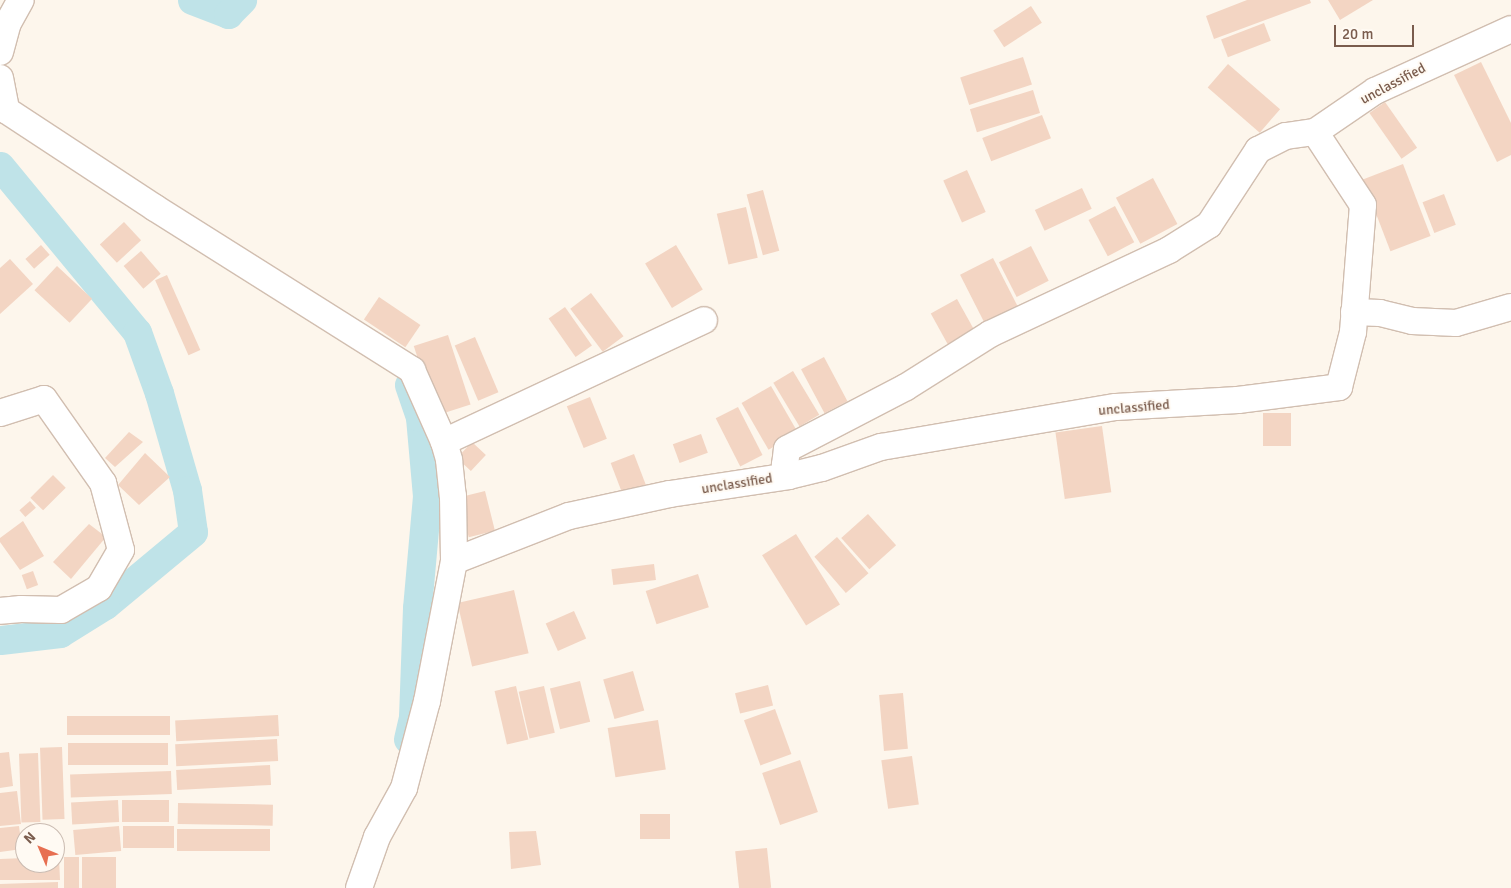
<!DOCTYPE html>
<html>
<head>
<meta charset="utf-8">
<style>
  body { margin:0 }
  #map { position:relative; width:1511px; height:888px; overflow:hidden; background:#fdf6ec; font-family:Signika,sans-serif }
  div>[style] { position:absolute }
  .canal>* { height:29px; margin:-14.5px; padding:0 14.5px; transform-origin:14.5px; border-radius:14.5px; background:#bfe3e8 }
  .building>* { inset:0; background:#f3d5c3; transform-origin:0 0 }
  .roads { filter:drop-shadow(1px 0 #d1beb0) drop-shadow(-1px 0 #d1beb0) drop-shadow(0 1px #d1beb0) drop-shadow(0 -1px #d1beb0) }
  .street>* { height:26px; margin:-13px; padding:0 13px; transform-origin:13px; border-radius:13px; background:#fff }
  span { translate:-50% -50%; white-space:nowrap; text-align:center; line-height:1.15; -webkit-text-stroke:4px #fffaf3; paint-order:stroke }
  .street-label { font-size:14px; color:#7a5c4d }
  .north { position:absolute; left:15px; top:823px; width:50px; height:50px; box-sizing:border-box; background:#fffaf3; border:1px solid #cabbb1; border-radius:50%; rotate:315deg; font-size:14px; font-weight:700; line-height:20px; text-align:center; color:#7a5c4d }
  .north::after { content:''; display:block; margin:auto; width:18px; height:22px; background:#e76f51; clip-path:polygon(50% 0,100% 100%,50% 72%,0 100%) }
  .scale { position:absolute; left:1334px; top:25px; width:80px; height:22px; box-sizing:border-box; border:2px solid #7a5c4d; border-top:0; padding-left:6px; font-size:15px; line-height:18px; white-space:nowrap; color:#7a5c4d; -webkit-text-stroke:4px #fffaf3; paint-order:stroke }
</style>
</head>
<body>
<div id="map">
  <div class="canal">
    <div style="left:192px;top:0;width:39px;rotate:21deg"></div>
    <div style="left:228px;top:14px;width:20px;rotate:-45deg"></div>
    <div style="left:0;top:166px;width:215px;rotate:50.5deg"></div>
    <div style="left:137px;top:332px;width:65px;rotate:70.2deg"></div>
    <div style="left:159px;top:393px;width:101px;rotate:73.9deg"></div>
    <div style="left:187px;top:490px;width:42px;rotate:81.9deg"></div>
    <div style="left:193px;top:532px;width:114px;rotate:140.3deg"></div>
    <div style="left:105px;top:605px;width:53px;rotate:148.1deg"></div>
    <div style="left:60px;top:633px;width:60px;rotate:173.3deg"></div>
    <div style="left:408px;top:739px;width:23px;rotate:-77deg"></div>
    <div style="left:413px;top:717px;width:109px;rotate:-87.9deg"></div>
    <div style="left:417px;top:608px;width:112px;rotate:-84.9deg"></div>
    <div style="left:427px;top:496px;width:79px;rotate:-95.1deg"></div>
    <div style="left:420px;top:417px;width:34px;rotate:-109deg"></div>
  </div>
  <div class="building">
    <div style="clip-path:polygon(1247px 0,1310px 0,1311px 3px,1214px 39px,1206px 16px)"></div>
    <div style="clip-path:polygon(1328px 0,1373px 0,1340px 20px)"></div>
    <div style="left:1031px;top:6px;width:20px;height:45px;rotate:57deg"></div>
    <div style="left:1264px;top:23px;width:19px;height:46px;rotate:69deg"></div>
    <div style="left:1023px;top:57px;width:29px;height:66px;rotate:72deg"></div>
    <div style="clip-path:polygon(1481px 62px,1511px 123px,1511px 155px,1497px 162px,1454px 75px)"></div>
    <div style="left:1228px;top:64px;width:69px;height:31px;rotate:41deg"></div>
    <div style="left:1033px;top:90px;width:24px;height:66px;rotate:73deg"></div>
    <div style="left:1385px;top:102px;width:56px;height:19px;rotate:55deg"></div>
    <div style="left:1042px;top:115px;width:25px;height:64px;rotate:69deg"></div>
    <div style="left:1403px;top:164px;width:77px;height:43px;rotate:69deg"></div>
    <div style="left:967px;top:170px;width:46px;height:26px;rotate:66deg"></div>
    <div style="left:1153px;top:178px;width:52px;height:42px;rotate:62deg"></div>
    <div style="left:1082px;top:188px;width:23px;height:52px;rotate:65deg"></div>
    <div style="left:763px;top:190px;width:63px;height:17px;rotate:75deg"></div>
    <div style="left:1444px;top:194px;width:33px;height:23px;rotate:69deg"></div>
    <div style="left:1115px;top:206px;width:41px;height:30px;rotate:62deg"></div>
    <div style="left:746px;top:207px;width:52px;height:30px;rotate:77deg"></div>
    <div style="left:124px;top:222px;width:25px;height:33px;rotate:47deg"></div>
    <div style="left:41px;top:245px;width:13px;height:21px;rotate:48deg"></div>
    <div style="left:676px;top:245px;width:52px;height:36px;rotate:59deg"></div>
    <div style="left:1031px;top:246px;width:39px;height:36px;rotate:63deg"></div>
    <div style="left:141px;top:251px;width:30px;height:23px;rotate:49deg"></div>
    <div style="left:993px;top:258px;width:54px;height:37px;rotate:63deg"></div>
    <div style="clip-path:polygon(10px 259px,33px 284px,0 314px,0 268px)"></div>
    <div style="left:57px;top:266px;width:48px;height:33px;rotate:43deg"></div>
    <div style="left:167px;top:275px;width:82px;height:13px;rotate:66deg"></div>
    <div style="left:591px;top:293px;width:54px;height:26px;rotate:53deg"></div>
    <div style="left:379px;top:297px;width:50px;height:27px;rotate:34deg"></div>
    <div style="left:957px;top:299px;width:39px;height:30px;rotate:61deg"></div>
    <div style="left:565px;top:307px;width:47px;height:20px;rotate:55deg"></div>
    <div style="left:448px;top:335px;width:73px;height:36px;rotate:72deg"></div>
    <div style="left:475px;top:337px;width:60px;height:22px;rotate:67deg"></div>
    <div style="left:824px;top:357px;width:50px;height:26px;rotate:62deg"></div>
    <div style="left:793px;top:371px;width:51px;height:23px;rotate:59deg"></div>
    <div style="left:771px;top:386px;width:54px;height:34px;rotate:60deg"></div>
    <div style="left:590px;top:397px;width:45px;height:25px;rotate:68deg"></div>
    <div style="left:738px;top:407px;width:54px;height:25px;rotate:63deg"></div>
    <div style="left:1291px;top:413px;width:33px;height:28px;rotate:90deg"></div>
    <div style="left:1102px;top:426px;width:67px;height:47px;rotate:82deg"></div>
    <div style="clip-path:polygon(129px 432px,143px 442px,115px 467px,105px 458px)"></div>
    <div style="left:701px;top:434px;width:20px;height:30px;rotate:70deg"></div>
    <div style="left:472px;top:442px;width:19px;height:22px;rotate:43deg"></div>
    <div style="clip-path:polygon(145px 453px,170px 477px,139px 505px,118px 485px)"></div>
    <div style="left:634px;top:454px;width:34px;height:25px;rotate:69deg"></div>
    <div style="left:53px;top:475px;width:18px;height:32px;rotate:45deg"></div>
    <div style="left:485px;top:491px;width:41px;height:27px;rotate:76deg"></div>
    <div style="left:30px;top:501px;width:9px;height:14px;rotate:49deg"></div>
    <div style="left:868px;top:514px;width:42px;height:36px;rotate:48deg"></div>
    <div style="clip-path:polygon(23px 521px,44px 556px,20px 570px,0 542px,0 538px)"></div>
    <div style="clip-path:polygon(89px 524px,106px 537px,71px 579px,53px 562px)"></div>
    <div style="left:796px;top:534px;width:83px;height:40px;rotate:58deg"></div>
    <div style="left:837px;top:537px;width:48px;height:30px;rotate:49deg"></div>
    <div style="left:654px;top:564px;width:16px;height:43px;rotate:83deg"></div>
    <div style="left:33px;top:571px;width:15px;height:12px;rotate:70deg"></div>
    <div style="left:698px;top:574px;width:35px;height:55px;rotate:72deg"></div>
    <div style="left:514px;top:590px;width:65px;height:58px;rotate:77deg"></div>
    <div style="left:574px;top:611px;width:30px;height:31px;rotate:66deg"></div>
    <div style="left:633px;top:671px;width:41px;height:31px;rotate:74deg"></div>
    <div style="left:580px;top:681px;width:42px;height:31px;rotate:76deg"></div>
    <div style="left:768px;top:685px;width:21px;height:34px;rotate:76deg"></div>
    <div style="left:516px;top:686px;width:55px;height:22px;rotate:77deg"></div>
    <div style="left:544px;top:686px;width:48px;height:26px;rotate:77deg"></div>
    <div style="left:903px;top:693px;width:56px;height:24px;rotate:85deg"></div>
    <div style="left:775px;top:709px;width:48px;height:33px;rotate:70deg"></div>
    <div style="left:278px;top:715px;width:21px;height:103px;rotate:87deg"></div>
    <div style="left:170px;top:716px;width:19px;height:103px;rotate:90deg"></div>
    <div style="left:658px;top:720px;width:50px;height:51px;rotate:81deg"></div>
    <div style="left:277px;top:739px;width:22px;height:102px;rotate:87deg"></div>
    <div style="left:168px;top:743px;width:22px;height:100px;rotate:90deg"></div>
    <div style="left:62px;top:747px;width:72px;height:22px;rotate:88deg"></div>
    <div style="clip-path:polygon(9px 752px,13px 786px,0 788px,0 753px)"></div>
    <div style="left:38px;top:753px;width:69px;height:19px;rotate:88deg"></div>
    <div style="left:912px;top:756px;width:49px;height:31px;rotate:82deg"></div>
    <div style="left:800px;top:760px;width:55px;height:40px;rotate:71deg"></div>
    <div style="left:270px;top:765px;width:20px;height:94px;rotate:87deg"></div>
    <div style="left:171px;top:771px;width:23px;height:101px;rotate:88deg"></div>
    <div style="clip-path:polygon(17px 791px,21px 824px,0 826px,0 793px)"></div>
    <div style="left:118px;top:800px;width:22px;height:47px;rotate:87deg"></div>
    <div style="left:122px;top:800px;width:47px;height:22px"></div>
    <div style="left:178px;top:803px;width:95px;height:21px;rotate:1deg"></div>
    <div style="left:640px;top:814px;width:30px;height:25px"></div>
    <div style="clip-path:polygon(19px 826px,22px 849px,0 852px,0 828px)"></div>
    <div style="left:119px;top:826px;width:25px;height:46px;rotate:85deg"></div>
    <div style="left:123px;top:826px;width:51px;height:22px"></div>
    <div style="left:177px;top:829px;width:93px;height:22px"></div>
    <div style="clip-path:polygon(536px 831px,541px 865px,511px 869px,509px 832px)"></div>
    <div style="left:767px;top:848px;width:40px;height:32px;rotate:84deg"></div>
    <div style="left:64px;top:857px;width:15px;height:31px"></div>
    <div style="left:116px;top:857px;width:31px;height:34px;rotate:90deg"></div>
    <div style="clip-path:polygon(25px 858px,25px 863px,55px 863px,55px 858px,59px 858px,60px 880px,0 880px,0 859px)"></div>
    <div style="clip-path:polygon(58px 882px,58px 888px,0 888px,0 884px)"></div>
  </div>
  <div class="roads">
    <div class="street">
      <div style="left:0;top:52px;width:30px;rotate:-75deg"></div>
      <div style="left:8px;top:23px;width:26px;rotate:-61deg"></div>
      <div style="left:0;top:78px;width:33px;rotate:79deg"></div>
      <div style="left:6px;top:110px;width:178px;rotate:33.3deg"></div>
      <div style="left:155px;top:208px;width:304px;rotate:32.2deg"></div>
      <div style="left:412px;top:370px;width:79px;rotate:66deg"></div>
      <div style="left:444px;top:442px;width:19px;rotate:74deg"></div>
      <div style="left:449px;top:460px;width:36px;rotate:84deg"></div>
      <div style="left:453px;top:496px;width:65px;rotate:89.1deg"></div>
      <div style="left:454px;top:561px;width:143px;rotate:100.9deg"></div>
      <div style="left:427px;top:701px;width:90px;rotate:104.8deg"></div>
      <div style="left:404px;top:788px;width:56px;rotate:118.9deg"></div>
      <div style="left:377px;top:837px;width:54px;rotate:109.4deg"></div>
      <div style="left:1354px;top:312px;width:26px;rotate:2deg"></div>
      <div style="left:1380px;top:313px;width:33px;rotate:14deg"></div>
      <div style="left:1412px;top:321px;width:44px;rotate:2.6deg"></div>
      <div style="left:1456px;top:323px;width:57px;rotate:-16.2deg"></div>
      <div style="left:0;top:413px;width:46px;rotate:-17.7deg"></div>
      <div style="left:44px;top:399px;width:103px;rotate:54.9deg"></div>
      <div style="left:103px;top:483px;width:69px;rotate:75deg"></div>
      <div style="left:121px;top:550px;width:44px;rotate:120.1deg"></div>
      <div style="left:99px;top:588px;width:44px;rotate:149.9deg"></div>
      <div style="left:61px;top:610px;width:40px;rotate:-178.6deg"></div>
      <div style="left:21px;top:609px;width:21px;rotate:175deg"></div>
      <div style="left:444px;top:442px;width:287px;rotate:-25.1deg"></div>
      <div style="left:789px;top:476px;width:12px;rotate:-110deg"></div>
      <div style="left:785px;top:465px;width:16px;rotate:-83deg"></div>
      <div style="left:787px;top:449px;width:134px;rotate:-27.5deg"></div>
      <div style="left:906px;top:387px;width:99px;rotate:-32.2deg"></div>
      <div style="left:990px;top:334px;width:198px;rotate:-25.1deg"></div>
      <div style="left:1169px;top:250px;width:47px;rotate:-32deg"></div>
      <div style="left:1209px;top:225px;width:90px;rotate:-56.8deg"></div>
      <div style="left:1258px;top:150px;width:31px;rotate:-27deg"></div>
      <div style="left:1286px;top:136px;width:29px;rotate:-8deg"></div>
      <div style="left:454px;top:561px;width:123px;rotate:-21.4deg"></div>
      <div style="left:569px;top:516px;width:103px;rotate:-12.3deg"></div>
      <div style="left:670px;top:494px;width:120px;rotate:-8.6deg"></div>
      <div style="left:789px;top:476px;width:34px;rotate:-14deg"></div>
      <div style="left:822px;top:468px;width:63px;rotate:-19.6deg"></div>
      <div style="left:881px;top:447px;width:238px;rotate:-9.7deg"></div>
      <div style="left:1116px;top:407px;width:122px;rotate:-3.3deg"></div>
      <div style="left:1238px;top:400px;width:102px;rotate:-7.3deg"></div>
      <div style="left:1339px;top:387px;width:57px;rotate:-75.7deg"></div>
      <div style="left:1353px;top:332px;width:127px;rotate:-85.5deg"></div>
      <div style="left:1363px;top:205px;width:87px;rotate:-123.3deg"></div>
      <div style="left:1315px;top:132px;width:73px;rotate:-34.3deg"></div>
      <div style="left:1375px;top:91px;width:149px;rotate:-24.5deg"></div>
    </div>
  </div>
  <div class="street-label">
    <span style="left:1393px;top:84px;rotate:-28deg">unclassified</span>
    <span style="left:1134px;top:408px;rotate:-5deg">unclassified</span>
    <span style="left:737px;top:484px;rotate:-9deg">unclassified</span>
  </div>
  <div class="north">N</div>
  <div class="scale">20 m</div>
</div>
</body>
</html>
